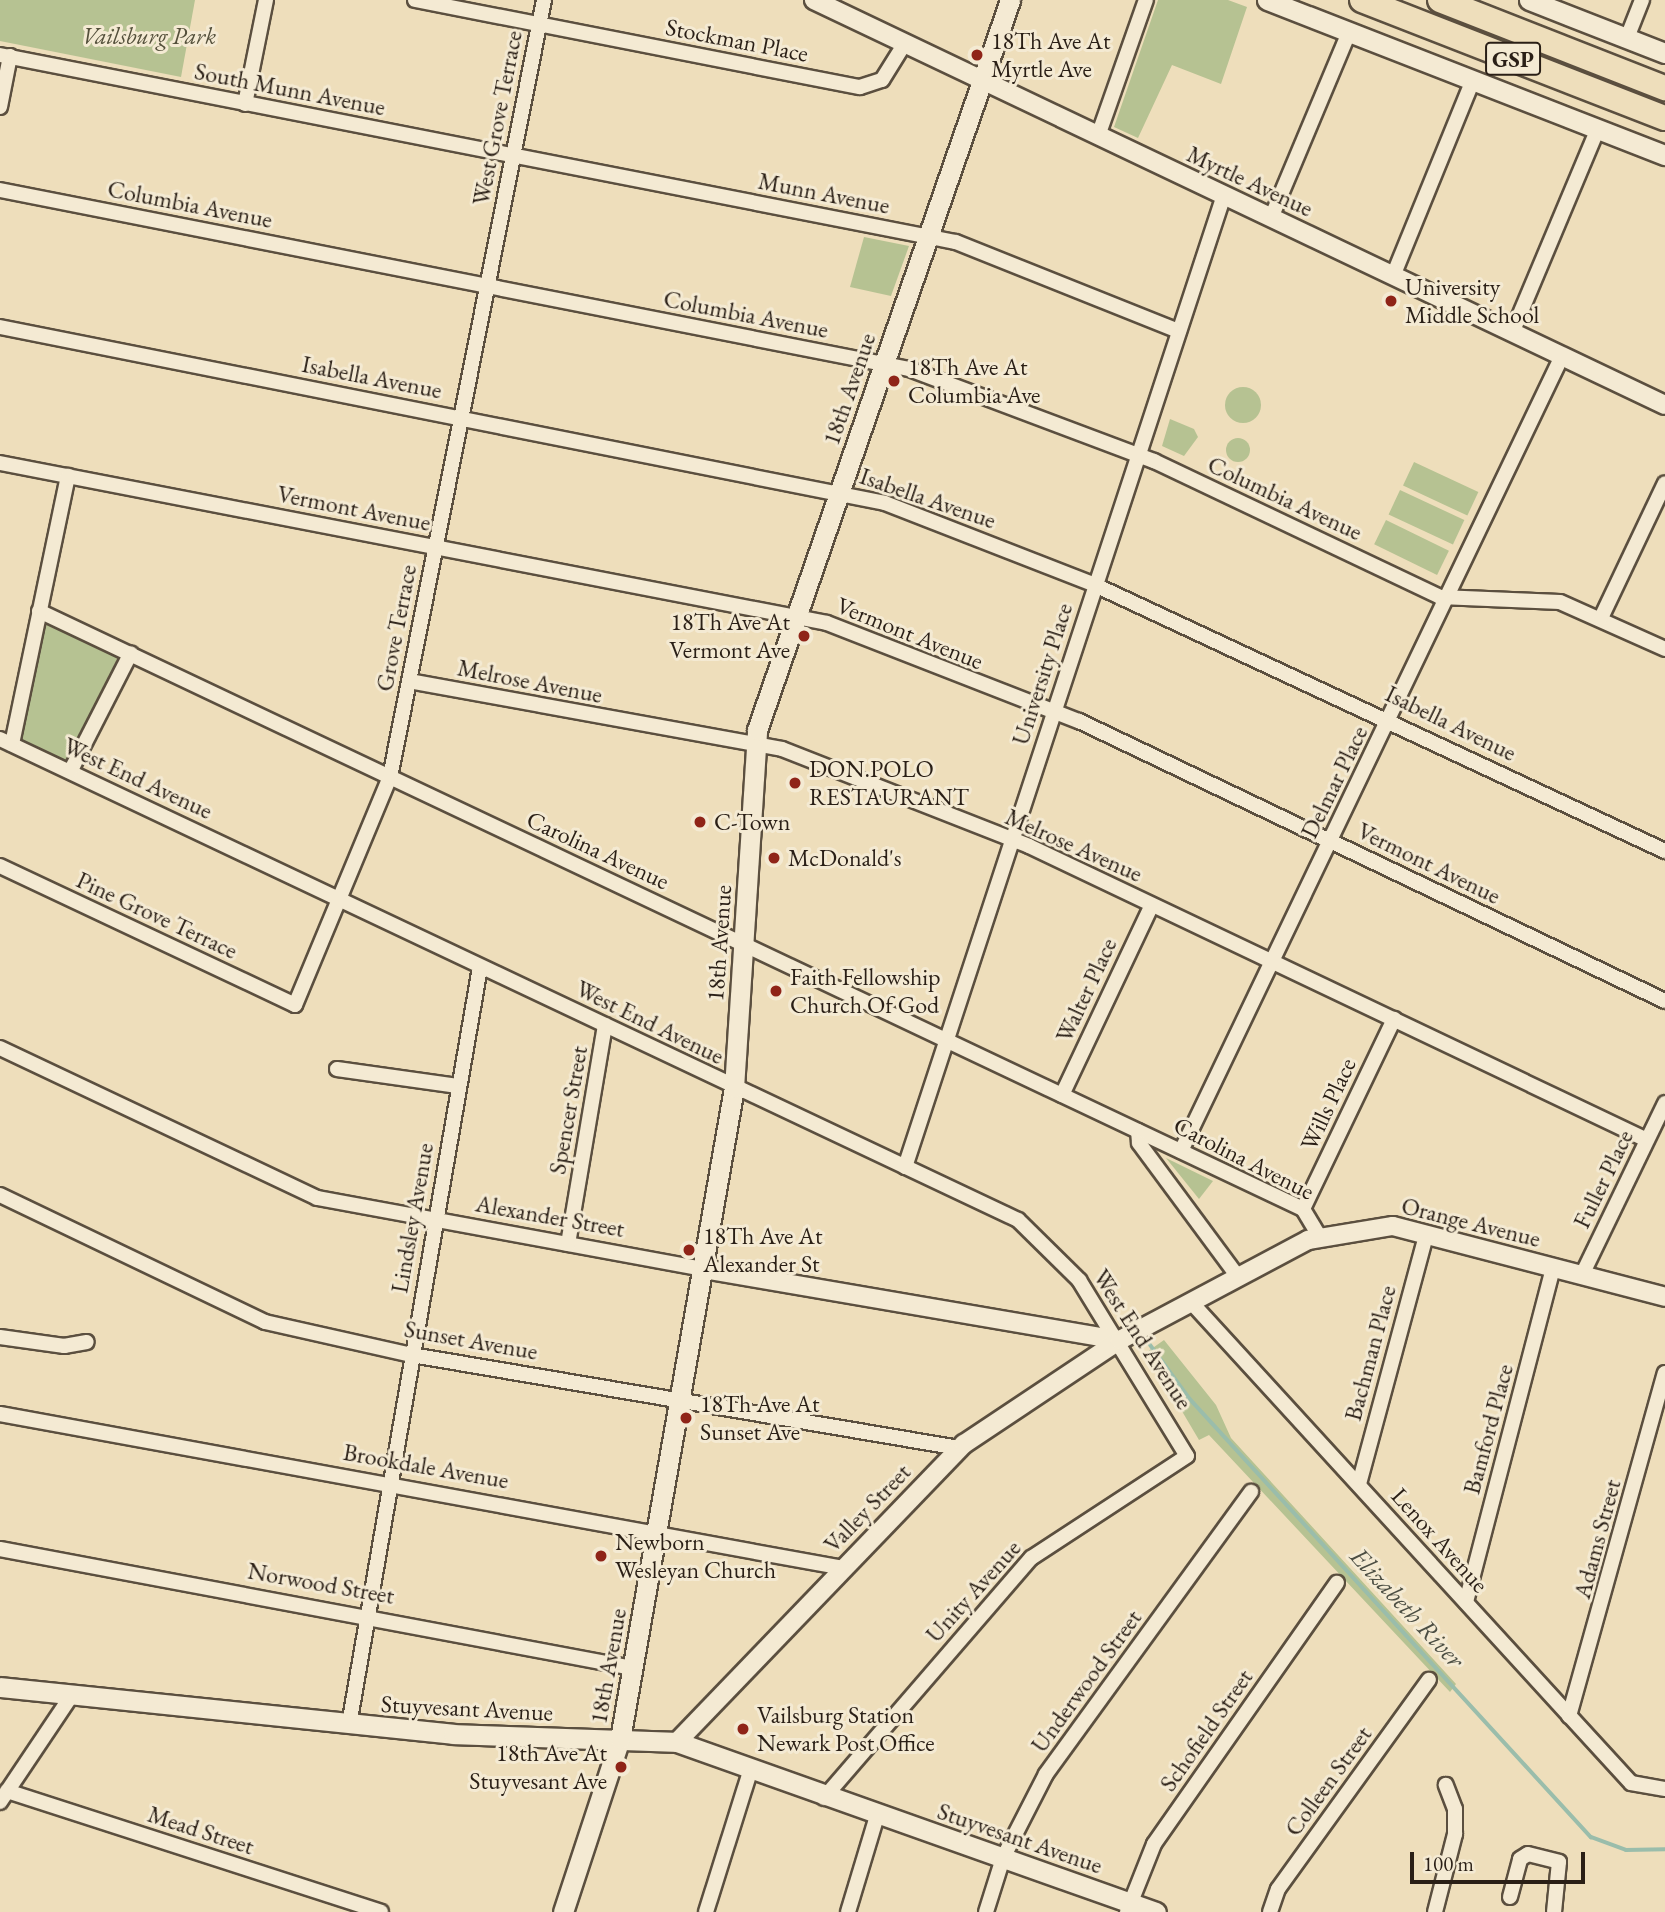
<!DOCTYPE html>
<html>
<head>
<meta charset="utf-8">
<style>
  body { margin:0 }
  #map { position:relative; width:1665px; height:1912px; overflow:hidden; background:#eedebb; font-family:"EB Garamond",serif }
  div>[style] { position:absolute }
  .green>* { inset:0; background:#b6c292; transform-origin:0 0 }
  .round { border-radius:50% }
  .stream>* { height:3.5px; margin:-1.75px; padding:0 1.75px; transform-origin:1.75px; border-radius:1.75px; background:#9abdab }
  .roads { filter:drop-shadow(2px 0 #5b4f3f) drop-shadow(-2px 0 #5b4f3f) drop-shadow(0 2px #5b4f3f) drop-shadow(0 -2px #5b4f3f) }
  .minor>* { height:14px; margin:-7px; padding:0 7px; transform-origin:7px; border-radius:7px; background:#f4ead3 }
  .tertiary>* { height:18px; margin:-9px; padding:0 9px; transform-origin:9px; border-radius:9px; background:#f4ead3 }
  .secondary>* { height:19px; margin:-9.5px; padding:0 9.5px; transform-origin:9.5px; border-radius:9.5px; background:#f4ead3 }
  .motorway>* { height:24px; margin:-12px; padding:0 12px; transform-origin:12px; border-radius:12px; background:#eedebb }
  .dots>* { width:19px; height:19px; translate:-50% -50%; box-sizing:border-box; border:4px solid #f4ead3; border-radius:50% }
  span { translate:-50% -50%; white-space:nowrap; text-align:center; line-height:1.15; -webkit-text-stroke:6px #f4ead3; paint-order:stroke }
  .shield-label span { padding:2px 5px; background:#f4ead3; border:2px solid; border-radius:5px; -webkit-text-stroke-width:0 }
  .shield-label { font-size:23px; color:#2a1f16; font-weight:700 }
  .park-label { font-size:24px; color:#54503b; font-style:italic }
  .street-label { font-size:24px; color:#2a1f16 }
  .poi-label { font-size:24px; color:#2a1f16 }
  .left { translate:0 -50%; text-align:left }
  .right { translate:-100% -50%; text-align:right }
  .water-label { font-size:26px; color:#4c4e43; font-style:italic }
  .scale { position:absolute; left:1410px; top:1852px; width:175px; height:32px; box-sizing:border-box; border:4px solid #2a1f16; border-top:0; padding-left:9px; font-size:21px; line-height:24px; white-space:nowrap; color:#2a1f16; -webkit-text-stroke:5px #f4ead3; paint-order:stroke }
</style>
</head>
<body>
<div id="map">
  <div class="green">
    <div style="clip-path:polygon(0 0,195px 0,181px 77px,0 41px)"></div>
    <div style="clip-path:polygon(1158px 0,1228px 0,1247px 7px,1221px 84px,1172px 65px,1138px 138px,1114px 127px)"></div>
    <div style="clip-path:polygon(864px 237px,909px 246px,891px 296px,850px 287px)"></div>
    <div class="round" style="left:1225px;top:387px;width:36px;height:36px"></div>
    <div style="clip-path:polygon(1170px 419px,1194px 429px,1198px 437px,1184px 456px,1162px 446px)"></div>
    <div class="round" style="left:1226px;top:438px;width:24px;height:24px"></div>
    <div style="left:1414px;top:462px;width:71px;height:26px;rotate:25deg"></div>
    <div style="left:1400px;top:490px;width:71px;height:27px;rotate:25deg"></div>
    <div style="left:1386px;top:520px;width:70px;height:27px;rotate:26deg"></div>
    <div style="clip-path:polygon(42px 616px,120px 653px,66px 767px,15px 742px)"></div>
    <div style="clip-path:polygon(1166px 1158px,1213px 1181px,1199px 1199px)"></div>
    <div style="clip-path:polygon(1164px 1340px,1216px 1405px,1231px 1438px,1456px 1684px,1450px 1692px,1209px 1435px,1199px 1440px,1147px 1352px)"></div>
  </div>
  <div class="stream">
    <div style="left:1149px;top:1343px;width:69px;rotate:53.8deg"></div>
    <div style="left:1190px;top:1399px;width:594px;rotate:47.53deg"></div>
    <div style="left:1591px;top:1837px;width:37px;rotate:20deg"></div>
    <div style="left:1626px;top:1850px;width:39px;rotate:-1deg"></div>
  </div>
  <div class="roads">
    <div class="minor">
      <div style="left:415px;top:0;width:453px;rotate:11.1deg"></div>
      <div style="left:860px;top:87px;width:23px;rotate:-18deg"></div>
      <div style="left:882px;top:80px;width:44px;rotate:-58.1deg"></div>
      <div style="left:1627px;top:38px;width:41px;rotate:-68.5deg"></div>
      <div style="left:0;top:55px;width:974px;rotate:11.07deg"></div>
      <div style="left:956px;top:242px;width:240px;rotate:21.8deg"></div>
      <div style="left:245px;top:104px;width:106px;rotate:-78.6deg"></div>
      <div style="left:0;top:107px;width:52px;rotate:-78.9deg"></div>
      <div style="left:1098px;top:136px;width:144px;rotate:-70.6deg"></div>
      <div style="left:0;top:190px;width:926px;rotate:11.14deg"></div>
      <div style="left:909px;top:369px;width:262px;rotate:20.6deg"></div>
      <div style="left:1154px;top:461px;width:317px;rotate:25.4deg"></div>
      <div style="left:1440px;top:597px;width:120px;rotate:2.4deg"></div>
      <div style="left:1560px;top:602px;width:115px;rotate:24.1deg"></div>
      <div style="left:1271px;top:218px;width:202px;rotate:-67.2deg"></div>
      <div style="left:1393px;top:276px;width:212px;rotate:-67.8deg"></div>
      <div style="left:0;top:327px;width:902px;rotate:11.25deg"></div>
      <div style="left:885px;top:503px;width:225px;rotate:21.3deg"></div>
      <div style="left:1095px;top:585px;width:629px;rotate:25.02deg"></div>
      <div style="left:1512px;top:333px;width:222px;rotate:-67.2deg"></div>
      <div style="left:0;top:463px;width:842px;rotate:10.95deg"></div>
      <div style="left:827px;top:623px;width:270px;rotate:21.3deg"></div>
      <div style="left:1079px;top:721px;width:649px;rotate:25.54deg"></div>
      <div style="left:39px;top:611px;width:1398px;rotate:25.32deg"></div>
      <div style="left:1303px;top:1209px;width:31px;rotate:59deg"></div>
      <div style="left:1601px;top:618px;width:149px;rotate:-64.6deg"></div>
      <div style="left:409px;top:681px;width:379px;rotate:10.3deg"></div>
      <div style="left:782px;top:749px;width:265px;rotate:21.4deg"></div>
      <div style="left:1029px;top:846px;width:684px;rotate:25.44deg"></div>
      <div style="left:0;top:739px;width:1126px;rotate:25.29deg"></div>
      <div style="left:1018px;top:1220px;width:86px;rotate:44.5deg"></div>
      <div style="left:1079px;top:1280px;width:206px;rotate:58.5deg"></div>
      <div style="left:1187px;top:1456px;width:186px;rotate:146.8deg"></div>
      <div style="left:1031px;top:1558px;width:317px;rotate:130.8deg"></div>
      <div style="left:12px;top:744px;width:274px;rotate:-78.2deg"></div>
      <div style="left:71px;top:770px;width:131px;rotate:-62.9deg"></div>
      <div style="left:0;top:866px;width:326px;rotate:25.2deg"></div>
      <div style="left:295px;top:1005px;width:247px;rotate:-67.4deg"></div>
      <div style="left:390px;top:777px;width:792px;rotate:-78.79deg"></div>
      <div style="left:0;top:1048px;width:351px;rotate:25.3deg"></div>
      <div style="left:317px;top:1198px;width:392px;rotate:10.4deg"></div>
      <div style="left:337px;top:1069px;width:122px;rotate:8deg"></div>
      <div style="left:1062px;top:1095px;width:210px;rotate:-64.7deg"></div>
      <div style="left:1138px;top:1131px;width:12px;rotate:85deg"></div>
      <div style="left:1139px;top:1143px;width:167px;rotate:53.5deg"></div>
      <div style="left:1181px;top:1151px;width:882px;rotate:-64.39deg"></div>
      <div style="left:905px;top:1167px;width:1023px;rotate:-71.83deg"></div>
      <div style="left:0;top:1195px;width:294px;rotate:25.6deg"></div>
      <div style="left:265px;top:1322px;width:151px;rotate:12.7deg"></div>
      <div style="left:412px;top:1355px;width:555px;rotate:9.65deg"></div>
      <div style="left:1303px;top:1209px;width:211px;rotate:-64.4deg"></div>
      <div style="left:568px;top:1244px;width:222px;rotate:-80.4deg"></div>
      <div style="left:1582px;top:1275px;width:191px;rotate:-64.2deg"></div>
      <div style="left:1191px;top:1302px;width:652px;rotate:47.55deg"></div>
      <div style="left:1631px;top:1783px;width:35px;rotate:10deg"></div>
      <div style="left:0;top:1337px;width:65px;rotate:8deg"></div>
      <div style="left:64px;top:1346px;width:23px;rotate:-10deg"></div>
      <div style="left:0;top:1414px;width:857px;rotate:10.35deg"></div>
      <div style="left:1359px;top:1484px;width:258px;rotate:-74.9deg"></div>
      <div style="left:0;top:1549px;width:644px;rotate:10.65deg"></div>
      <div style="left:1466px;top:1602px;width:345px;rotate:-75.4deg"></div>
      <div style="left:1569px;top:1716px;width:356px;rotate:-74.4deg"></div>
      <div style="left:349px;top:1725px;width:769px;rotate:-80.19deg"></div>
      <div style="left:7px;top:1791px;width:393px;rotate:17.9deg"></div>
      <div style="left:0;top:1802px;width:125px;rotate:-56.1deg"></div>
      <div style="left:1510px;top:1897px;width:39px;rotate:-75deg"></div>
      <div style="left:1520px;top:1859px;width:9px;rotate:-32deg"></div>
      <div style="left:1528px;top:1854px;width:32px;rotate:14deg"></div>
      <div style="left:1559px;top:1862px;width:50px;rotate:95.7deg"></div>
      <div style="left:706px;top:1912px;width:147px;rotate:-72.6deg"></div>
      <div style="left:848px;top:1912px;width:100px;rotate:-73.2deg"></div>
      <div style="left:986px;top:1912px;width:57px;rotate:-72.5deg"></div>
      <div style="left:1003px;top:1858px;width:94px;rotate:-62.9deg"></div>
      <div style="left:1046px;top:1774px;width:349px;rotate:-54deg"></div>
      <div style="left:1127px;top:1912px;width:73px;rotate:-68.3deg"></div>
      <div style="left:1154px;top:1844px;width:319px;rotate:-55deg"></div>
      <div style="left:1270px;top:1912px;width:24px;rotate:-71deg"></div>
      <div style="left:1278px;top:1889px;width:258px;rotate:-54.2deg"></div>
      <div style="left:1435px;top:1912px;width:81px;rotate:-75.6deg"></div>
      <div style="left:1455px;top:1834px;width:25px;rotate:-90deg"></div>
      <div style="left:1455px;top:1809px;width:26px;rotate:-111deg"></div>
    </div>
    <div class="tertiary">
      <div style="left:814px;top:0;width:942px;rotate:25.45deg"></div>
      <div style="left:703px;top:1269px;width:423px;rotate:9.7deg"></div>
      <div style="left:677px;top:1742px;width:414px;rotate:-46.1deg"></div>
      <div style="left:964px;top:1444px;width:187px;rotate:-33.7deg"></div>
      <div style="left:1120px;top:1340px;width:213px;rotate:-28deg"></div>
      <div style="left:1308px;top:1240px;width:86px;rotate:-9.4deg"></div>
      <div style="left:1393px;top:1226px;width:281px;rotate:14.6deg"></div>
    </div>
    <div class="secondary">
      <div style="left:1267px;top:0;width:427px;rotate:21.3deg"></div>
      <div style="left:1529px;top:0;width:146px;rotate:21.3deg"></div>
      <div style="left:0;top:1687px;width:455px;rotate:5.9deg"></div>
      <div style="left:453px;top:1734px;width:224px;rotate:2deg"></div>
      <div style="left:677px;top:1742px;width:508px;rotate:19.54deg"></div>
      <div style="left:563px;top:1912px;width:182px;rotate:-71.8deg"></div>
      <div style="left:620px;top:1739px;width:661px;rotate:-80.07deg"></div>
      <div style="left:734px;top:1088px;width:359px;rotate:-86.3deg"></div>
      <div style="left:757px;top:730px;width:773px;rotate:-70.88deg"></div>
    </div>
    <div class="motorway">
      <div style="left:1362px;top:0;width:325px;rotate:21.3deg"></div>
      <div style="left:1440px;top:0;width:242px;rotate:21.4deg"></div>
    </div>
  </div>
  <div class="dots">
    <div style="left:977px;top:55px;background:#8f2418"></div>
    <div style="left:1391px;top:301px;background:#8f2418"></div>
    <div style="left:894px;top:381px;background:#8f2418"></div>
    <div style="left:804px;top:636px;background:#8f2418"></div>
    <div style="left:795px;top:783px;background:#8f2418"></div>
    <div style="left:700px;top:822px;background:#8f2418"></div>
    <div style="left:774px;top:858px;background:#8f2418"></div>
    <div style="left:776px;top:991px;background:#8f2418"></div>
    <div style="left:689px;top:1250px;background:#8f2418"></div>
    <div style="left:686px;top:1418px;background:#8f2418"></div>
    <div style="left:601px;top:1556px;background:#8f2418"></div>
    <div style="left:743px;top:1729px;background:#8f2418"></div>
    <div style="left:621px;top:1767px;background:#8f2418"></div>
  </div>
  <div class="shield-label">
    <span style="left:1513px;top:59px">GSP</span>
  </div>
  <div class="park-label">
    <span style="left:149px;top:36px">Vailsburg Park</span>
  </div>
  <div class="street-label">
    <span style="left:737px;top:40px;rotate:11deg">Stockman Place</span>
    <span style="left:290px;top:89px;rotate:11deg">South Munn Avenue</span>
    <span style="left:497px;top:118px;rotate:-79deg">West Grove Terrace</span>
    <span style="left:1250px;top:181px;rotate:25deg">Myrtle Avenue</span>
    <span style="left:824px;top:193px;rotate:11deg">Munn Avenue</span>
    <span style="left:190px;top:204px;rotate:11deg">Columbia Avenue</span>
    <span style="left:746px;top:314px;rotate:11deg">Columbia Avenue</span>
    <span style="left:372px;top:377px;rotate:11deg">Isabella Avenue</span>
    <span style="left:849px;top:389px;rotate:-71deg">18th Avenue</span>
    <span style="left:928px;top:498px;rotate:19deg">Isabella Avenue</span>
    <span style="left:1285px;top:498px;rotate:25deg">Columbia Avenue</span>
    <span style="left:354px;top:508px;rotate:11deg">Vermont Avenue</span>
    <span style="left:396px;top:628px;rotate:-79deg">Grove Terrace</span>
    <span style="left:910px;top:633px;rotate:22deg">Vermont Avenue</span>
    <span style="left:1042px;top:674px;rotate:-72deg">University Place</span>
    <span style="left:530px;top:681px;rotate:11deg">Melrose Avenue</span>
    <span style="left:1451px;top:723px;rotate:26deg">Isabella Avenue</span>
    <span style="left:138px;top:778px;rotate:25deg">West End Avenue</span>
    <span style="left:1334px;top:782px;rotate:-64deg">Delmar Place</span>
    <span style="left:1074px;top:845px;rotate:24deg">Melrose Avenue</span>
    <span style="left:598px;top:850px;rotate:25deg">Carolina Avenue</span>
    <span style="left:1429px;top:863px;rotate:26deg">Vermont Avenue</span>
    <span style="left:157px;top:915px;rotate:25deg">Pine Grove Terrace</span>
    <span style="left:719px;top:943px;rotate:-86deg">18th Avenue</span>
    <span style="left:1086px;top:990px;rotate:-65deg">Walter Place</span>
    <span style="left:650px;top:1022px;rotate:26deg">West End Avenue</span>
    <span style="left:1328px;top:1104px;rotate:-65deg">Wills Place</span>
    <span style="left:568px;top:1110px;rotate:-80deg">Spencer Street</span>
    <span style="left:1244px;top:1158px;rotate:27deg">Carolina Avenue</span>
    <span style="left:1603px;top:1179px;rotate:-64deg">Fuller Place</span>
    <span style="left:550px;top:1216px;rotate:10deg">Alexander Street</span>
    <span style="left:412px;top:1218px;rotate:-80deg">Lindsley Avenue</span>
    <span style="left:1471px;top:1222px;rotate:14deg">Orange Avenue</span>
    <span style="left:1143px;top:1339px;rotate:57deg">West End Avenue</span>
    <span style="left:471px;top:1340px;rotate:10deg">Sunset Avenue</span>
    <span style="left:1370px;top:1353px;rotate:-75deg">Bachman Place</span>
    <span style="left:1488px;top:1429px;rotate:-75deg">Bamford Place</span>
    <span style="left:426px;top:1466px;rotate:10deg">Brookdale Avenue</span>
    <span style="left:867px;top:1508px;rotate:-46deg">Valley Street</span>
    <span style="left:1597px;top:1539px;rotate:-75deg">Adams Street</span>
    <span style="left:1440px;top:1540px;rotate:48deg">Lenox Avenue</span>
    <span style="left:321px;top:1583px;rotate:10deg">Norwood Street</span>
    <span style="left:973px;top:1591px;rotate:-48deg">Unity Avenue</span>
    <span style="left:608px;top:1666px;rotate:-80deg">18th Avenue</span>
    <span style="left:1086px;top:1681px;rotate:-54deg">Underwood Street</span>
    <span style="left:467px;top:1708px;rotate:3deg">Stuyvesant Avenue</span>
    <span style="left:1206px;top:1730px;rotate:-55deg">Schofield Street</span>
    <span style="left:1328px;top:1781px;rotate:-54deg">Colleen Street</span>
    <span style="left:201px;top:1830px;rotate:18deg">Mead Street</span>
    <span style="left:1020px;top:1838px;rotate:19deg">Stuyvesant Avenue</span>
  </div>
  <div class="poi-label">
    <span class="left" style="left:991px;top:55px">18Th Ave At<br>Myrtle Ave</span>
    <span class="left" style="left:1405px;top:301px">University<br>Middle School</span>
    <span class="left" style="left:908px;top:381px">18Th Ave At<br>Columbia Ave</span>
    <span class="right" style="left:790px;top:636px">18Th Ave At<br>Vermont Ave</span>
    <span class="left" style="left:809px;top:783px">DON.POLO<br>RESTAURANT</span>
    <span class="left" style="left:714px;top:822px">C-Town</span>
    <span class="left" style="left:788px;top:858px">McDonald's</span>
    <span class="left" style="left:790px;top:991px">Faith Fellowship<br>Church Of God</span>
    <span class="left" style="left:703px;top:1250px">18Th Ave At<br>Alexander St</span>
    <span class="left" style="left:700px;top:1418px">18Th Ave At<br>Sunset Ave</span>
    <span class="left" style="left:615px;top:1556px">Newborn<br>Wesleyan Church</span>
    <span class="left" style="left:757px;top:1729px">Vailsburg Station<br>Newark Post Office</span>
    <span class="right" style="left:607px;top:1767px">18th Ave At<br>Stuyvesant Ave</span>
  </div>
  <div class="water-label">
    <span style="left:1407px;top:1608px;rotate:47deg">Elizabeth River</span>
  </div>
  <div class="scale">100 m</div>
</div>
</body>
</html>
